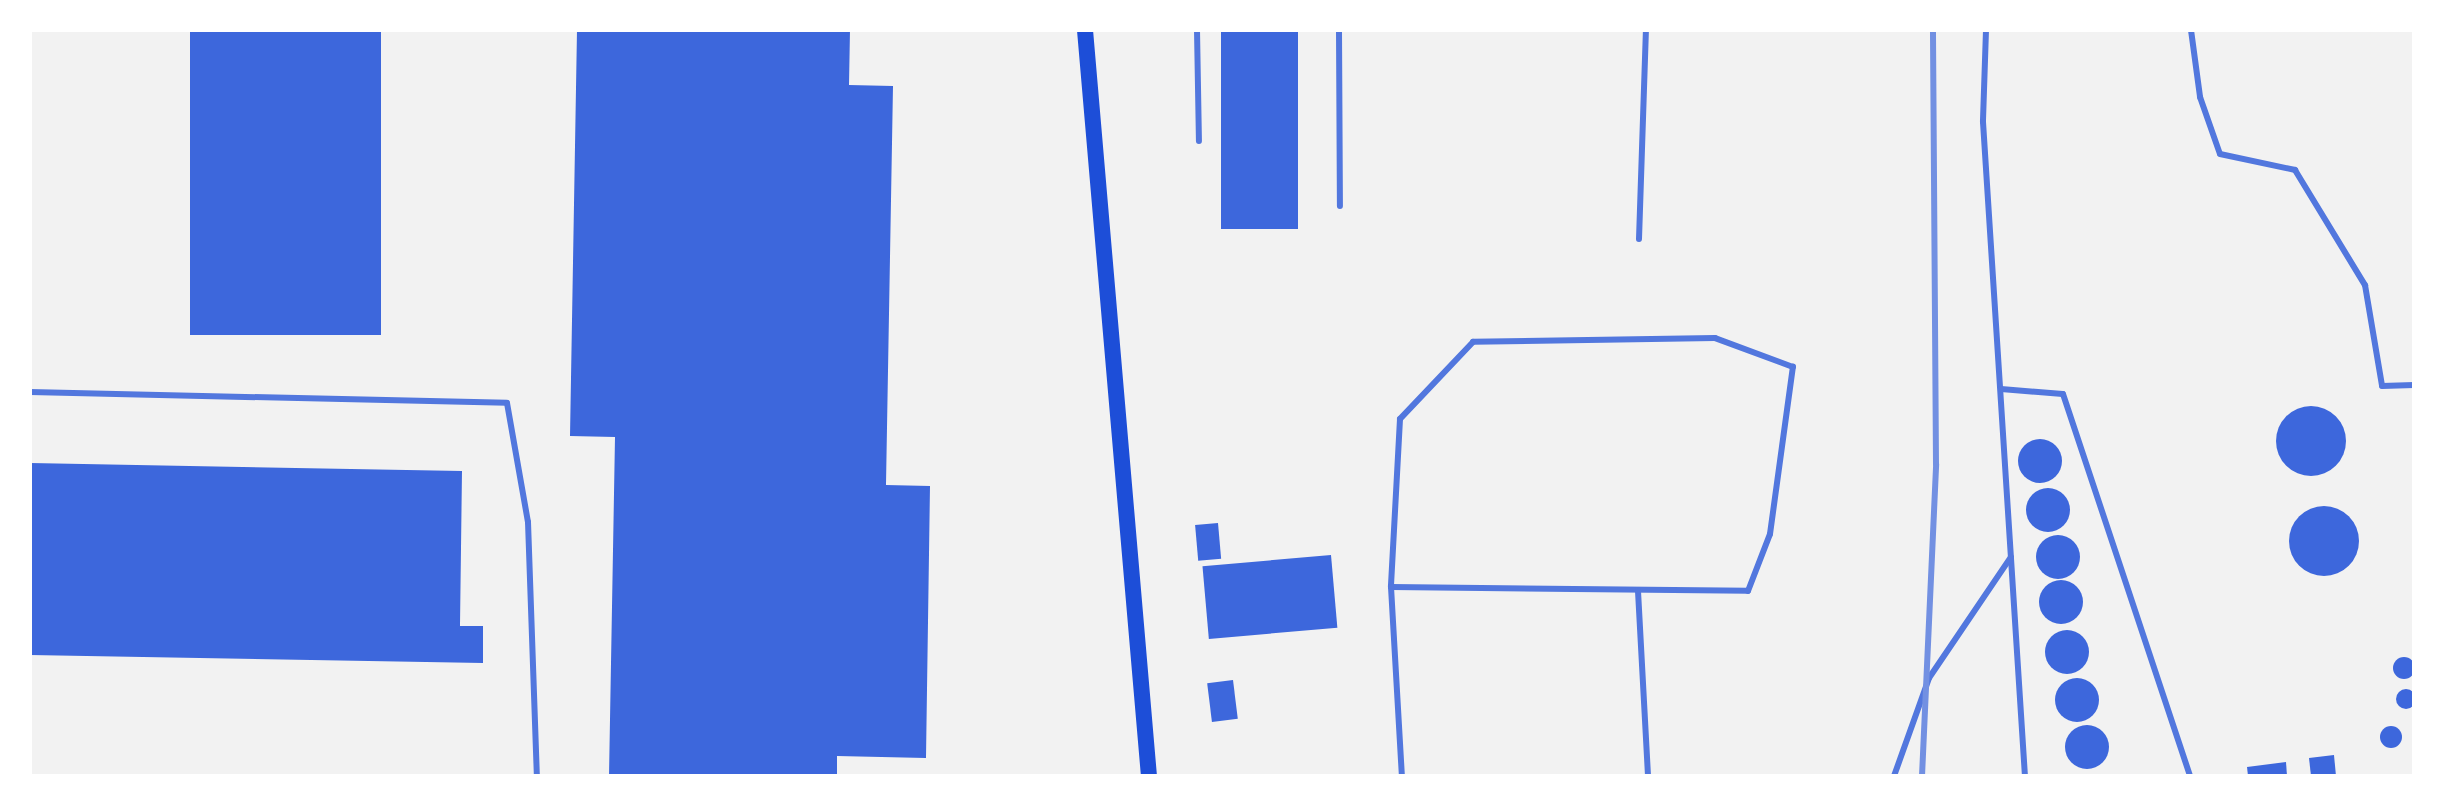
<!DOCTYPE html>
<html>
<head>
<meta charset="utf-8">
<style>
  body { margin:0 }
  #map { position:relative; width:2444px; height:806px; overflow:hidden; background:#f2f2f2; font-family:Inter,sans-serif }
  div>[style] { position:absolute }
  .building>* { inset:0; background:#3d67dc; transform-origin:0 0 }
  .round { border-radius:50% }
  .service>* { height:6px; margin:-3px; padding:0 3px; transform-origin:3px; border-radius:3px; background:#5277de }
  .secondary>* { height:16px; margin:-8px; padding:0 8px; transform-origin:8px; border-radius:8px; background:#1d4ed8 }
  .rail>* { height:6px; margin:-3px; padding:0 3px; transform-origin:3px; border-radius:3px; background:#7290e2 }
  span { translate:-50% -50%; white-space:nowrap; text-align:center; line-height:1.15; -webkit-text-stroke:8px #fff; paint-order:stroke }
  .frame { position:absolute; inset:0; border:32px solid #fff; pointer-events:none }
</style>
</head>
<body>
<div id="map">
  <div class="building">
    <div style="left:190px;top:30px;width:191px;height:305px"></div>
    <div style="clip-path:polygon(577px 30px,850px 30px,849px 85px,893px 86px,886px 485px,930px 486px,926px 758px,837px 756px,837px 776px,609px 776px,615px 437px,570px 436px)"></div>
    <div style="left:1221px;top:30px;width:77px;height:199px"></div>
    <div class="round" style="left:2276px;top:406px;width:70px;height:70px"></div>
    <div class="round" style="left:2018px;top:439px;width:44px;height:44px"></div>
    <div style="clip-path:polygon(30px 463px,462px 471px,460px 626px,483px 626px,483px 663px,30px 655px)"></div>
    <div class="round" style="left:2026px;top:488px;width:44px;height:44px"></div>
    <div class="round" style="left:2289px;top:506px;width:70px;height:70px"></div>
    <div style="left:1218px;top:523px;width:36px;height:23px;rotate:85deg"></div>
    <div class="round" style="left:2036px;top:535px;width:44px;height:44px"></div>
    <div style="left:1331px;top:555px;width:73px;height:129px;rotate:85deg"></div>
    <div class="round" style="left:2039px;top:580px;width:44px;height:44px"></div>
    <div class="round" style="left:2045px;top:630px;width:44px;height:44px"></div>
    <div class="round" style="left:2393px;top:657px;width:22px;height:22px"></div>
    <div class="round" style="left:2055px;top:678px;width:44px;height:44px"></div>
    <div style="left:1233px;top:680px;width:39px;height:26px;rotate:83deg"></div>
    <div class="round" style="left:2396px;top:689px;width:20px;height:20px"></div>
    <div class="round" style="left:2065px;top:725px;width:44px;height:44px"></div>
    <div class="round" style="left:2380px;top:726px;width:22px;height:22px"></div>
    <div style="clip-path:polygon(2334px 755px,2336px 776px,2311px 776px,2309px 758px)"></div>
    <div style="clip-path:polygon(2286px 762px,2287px 776px,2248px 776px,2247px 767px)"></div>
  </div>
  <div class="service">
    <div style="left:1197px;top:30px;width:111px;rotate:89deg"></div>
    <div style="left:1339px;top:30px;width:176px;rotate:89.7deg"></div>
    <div style="left:1986px;top:30px;width:92px;rotate:91.9deg"></div>
    <div style="left:1983px;top:122px;width:655px;rotate:86.33deg"></div>
    <div style="left:2191px;top:30px;width:68px;rotate:82.3deg"></div>
    <div style="left:2200px;top:97px;width:60px;rotate:70.7deg"></div>
    <div style="left:2220px;top:154px;width:77px;rotate:12deg"></div>
    <div style="left:2295px;top:170px;width:135px;rotate:58.7deg"></div>
    <div style="left:2365px;top:285px;width:102px;rotate:80.4deg"></div>
    <div style="left:2382px;top:386px;width:32px;rotate:-2deg"></div>
    <div style="left:1639px;top:239px;width:209px;rotate:-88.1deg"></div>
    <div style="left:2001px;top:389px;width:62px;rotate:4.6deg"></div>
    <div style="left:2063px;top:394px;width:403px;rotate:71.6deg"></div>
    <div style="left:30px;top:392px;width:477px;rotate:1.3deg"></div>
    <div style="left:507px;top:403px;width:121px;rotate:80deg"></div>
    <div style="left:528px;top:522px;width:254px;rotate:88deg"></div>
    <div style="left:1391px;top:587px;width:357px;rotate:0.6deg"></div>
    <div style="left:1748px;top:591px;width:61px;rotate:-68.9deg"></div>
    <div style="left:1770px;top:534px;width:169px;rotate:-82.2deg"></div>
    <div style="left:1793px;top:367px;width:83px;rotate:-159.6deg"></div>
    <div style="left:1715px;top:338px;width:242px;rotate:179.1deg"></div>
    <div style="left:1473px;top:342px;width:106px;rotate:133.5deg"></div>
    <div style="left:1400px;top:419px;width:168px;rotate:93.1deg"></div>
    <div style="left:1391px;top:587px;width:189px;rotate:86.7deg"></div>
    <div style="left:1638px;top:591px;width:185px;rotate:86.9deg"></div>
    <div style="left:1894px;top:776px;width:104px;rotate:-70.3deg"></div>
    <div style="left:1929px;top:678px;width:146px;rotate:-55.9deg"></div>
  </div>
  <div class="secondary">
    <div style="left:1085px;top:30px;width:749px;rotate:85.1deg"></div>
  </div>
  <div class="rail">
    <div style="left:1922px;top:776px;width:312px;rotate:-87.4deg"></div>
    <div style="left:1936px;top:464px;width:434px;rotate:-90.4deg"></div>
  </div>
  <div class="frame"></div>
</div>
</body>
</html>
